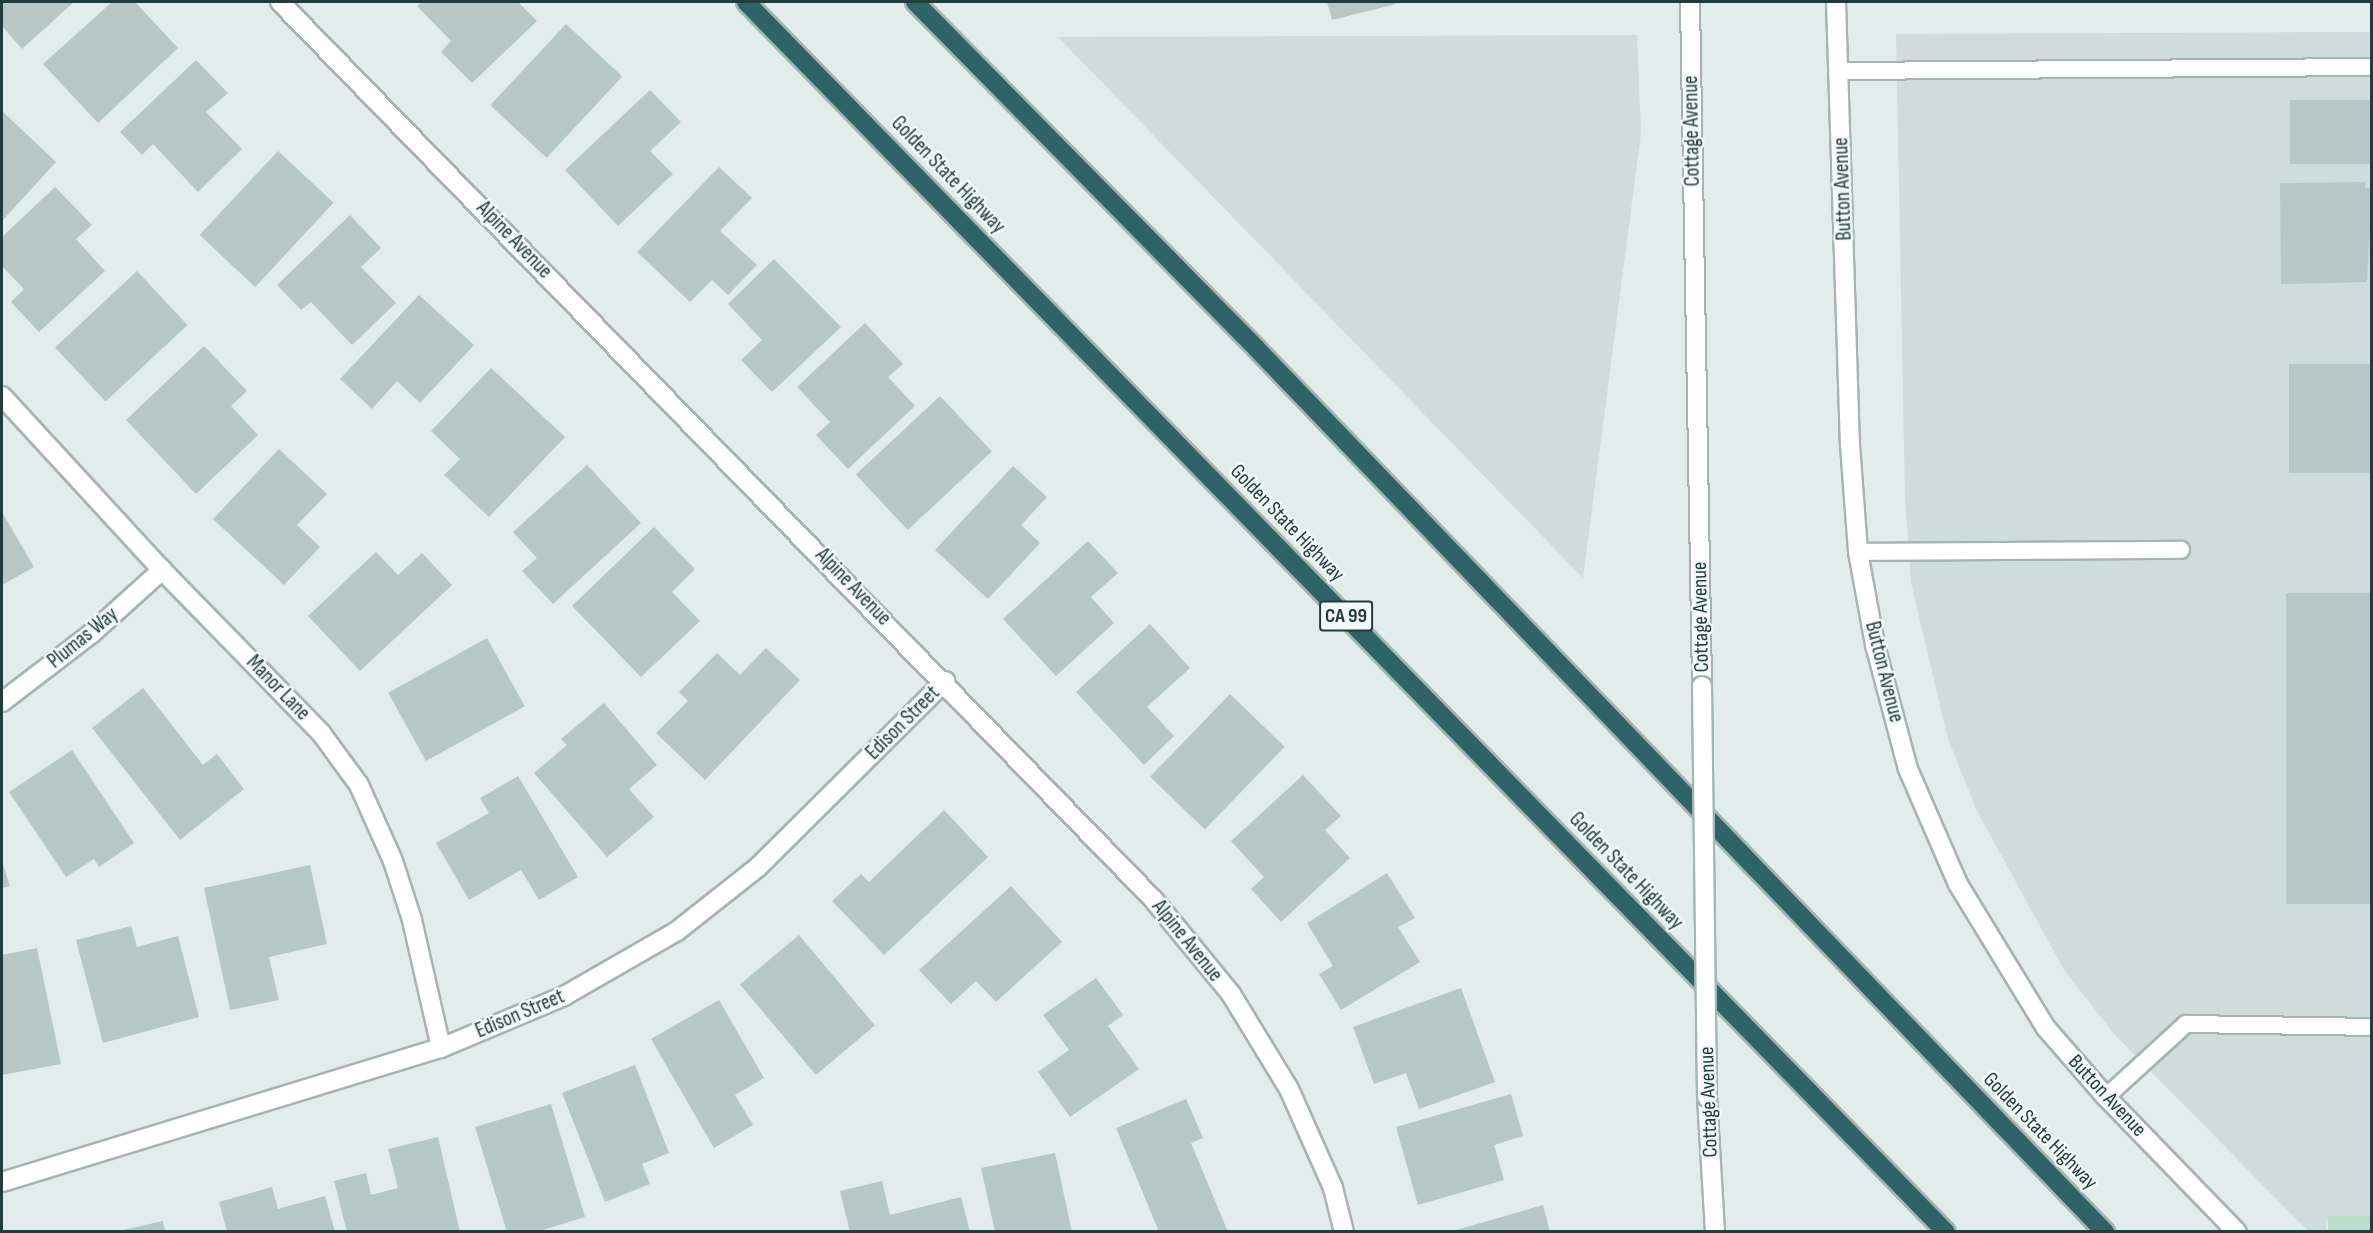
<!DOCTYPE html>
<html>
<head>
<meta charset="utf-8">
<style>
  body { margin:0 }
  #map { position:relative; width:2373px; height:1233px; overflow:hidden; background:#e2ecea; font-family:"Sofia Sans Condensed",sans-serif }
  div>[style] { position:absolute }
  .built>* { inset:0; background:#d0dcda }
  .green>* { inset:0; background:#bbddce; transform-origin:0 0 }
  .building>* { inset:0; background:#b7c7c4; transform-origin:0 0 }
  .roads { filter:drop-shadow(2px 0 #a5b4b2) drop-shadow(-2px 0 #a5b4b2) drop-shadow(0 2px #a5b4b2) drop-shadow(0 -2px #a5b4b2) }
  .lane>* { height:16px; margin:-8px; padding:0 8px; transform-origin:8px; border-radius:8px; background:#fff }
  .street>* { height:18px; margin:-9px; padding:0 9px; transform-origin:9px; border-radius:9px; background:#fff }
  .secondary>* { height:18px; margin:-9px; padding:0 9px; transform-origin:9px; border-radius:9px; background:#fff }
  .highway>* { height:18px; margin:-9px; padding:0 9px; transform-origin:9px; border-radius:9px; background:#2e6368 }
  .bridges { filter:drop-shadow(2px 0 #a0b7b6) drop-shadow(-2px 0 #a0b7b6) drop-shadow(0 2px #a0b7b6) drop-shadow(0 -2px #a0b7b6) }
  .secondary-bridge>* { height:18px; margin:-9px; padding:0 9px; transform-origin:9px; border-radius:9px; background:#fff }
  span { translate:-50% -50%; white-space:nowrap; text-align:center; line-height:1.15; -webkit-text-stroke:5px #f2f8f7; paint-order:stroke }
  .shield-label span { padding:2px 4px; background:#f2f8f7; border:2px solid; border-radius:4px; -webkit-text-stroke-width:0 }
  .shield-label { font-size:20px; color:#223c3c; font-weight:700 }
  .street-label { font-size:21px; color:#223c3c }
  .frame { position:absolute; inset:0; border:3px solid #223c3c; pointer-events:none }
</style>
</head>
<body>
<div id="map">
  <div class="built">
    <div style="clip-path:polygon(2371px 32px,2371px 1216px,2329px 1216px,2325px 1231px,2308px 1231px,2115px 1035px,2064px 970px,1977px 811px,1948px 739px,1911px 583px,1905px 497px,1896px 34px)"></div>
    <div style="clip-path:polygon(1637px 35px,1641px 133px,1583px 578px,1058px 37px)"></div>
  </div>
  <div class="green">
    <div style="left:2328px;top:1216px;width:43px;height:15px"></div>
  </div>
  <div class="building">
    <div style="clip-path:polygon(2px 2px,74px 2px,22px 49px,2px 26px)"></div>
    <div style="clip-path:polygon(112px 2px,135px 2px,178px 48px,98px 123px,43px 64px)"></div>
    <div style="clip-path:polygon(422px 2px,518px 2px,537px 21px,472px 83px,441px 52px,451px 41px,417px 6px)"></div>
    <div style="clip-path:polygon(1327px 2px,1396px 2px,1396px 4px,1332px 20px)"></div>
    <div style="left:566px;top:24px;width:77px;height:111px;rotate:43deg"></div>
    <div style="clip-path:polygon(196px 60px,228px 93px,206px 112px,242px 149px,198px 192px,153px 144px,142px 155px,120px 132px)"></div>
    <div style="clip-path:polygon(650px 90px,681px 122px,650px 151px,673px 174px,618px 226px,565px 170px)"></div>
    <div style="left:2372px;top:100px;width:64px;height:82px;rotate:90deg"></div>
    <div style="clip-path:polygon(2px 111px,56px 162px,2px 221px)"></div>
    <div style="left:278px;top:151px;width:76px;height:115px;rotate:43deg"></div>
    <div style="clip-path:polygon(719px 167px,752px 198px,720px 231px,757px 265px,728px 295px,712px 280px,690px 302px,637px 252px)"></div>
    <div style="clip-path:polygon(2365px 182px,2365px 188px,2372px 188px,2367px 282px,2281px 284px,2280px 183px)"></div>
    <div style="clip-path:polygon(55px 187px,92px 225px,76px 239px,105px 271px,39px 332px,11px 302px,24px 289px,2px 266px,2px 237px)"></div>
    <div style="clip-path:polygon(350px 215px,381px 248px,361px 267px,396px 303px,352px 345px,311px 302px,301px 310px,277px 285px)"></div>
    <div style="clip-path:polygon(774px 259px,841px 327px,772px 392px,741px 360px,762px 340px,728px 304px)"></div>
    <div style="left:137px;top:271px;width:74px;height:112px;rotate:47deg"></div>
    <div style="clip-path:polygon(419px 295px,474px 345px,420px 403px,397px 381px,372px 409px,340px 379px)"></div>
    <div style="clip-path:polygon(865px 323px,903px 364px,888px 377px,915px 406px,848px 469px,816px 435px,830px 422px,797px 387px)"></div>
    <div style="clip-path:polygon(204px 346px,247px 391px,231px 406px,258px 435px,196px 494px,126px 420px)"></div>
    <div style="left:2372px;top:364px;width:109px;height:83px;rotate:90deg"></div>
    <div style="clip-path:polygon(491px 368px,565px 437px,489px 517px,444px 475px,460px 459px,431px 431px)"></div>
    <div style="left:940px;top:396px;width:76px;height:115px;rotate:47deg"></div>
    <div style="clip-path:polygon(279px 449px,327px 494px,297px 525px,320px 547px,284px 585px,213px 519px)"></div>
    <div style="clip-path:polygon(587px 465px,641px 523px,553px 604px,522px 571px,537px 558px,513px 532px)"></div>
    <div style="clip-path:polygon(1013px 466px,1047px 497px,1021px 525px,1040px 543px,988px 599px,935px 550px)"></div>
    <div style="clip-path:polygon(2px 512px,34px 567px,2px 585px)"></div>
    <div style="clip-path:polygon(654px 527px,695px 569px,672px 592px,700px 621px,641px 677px,572px 606px)"></div>
    <div style="clip-path:polygon(1088px 541px,1118px 573px,1091px 597px,1114px 623px,1056px 676px,1003px 619px)"></div>
    <div style="clip-path:polygon(376px 552px,398px 575px,422px 553px,452px 585px,360px 671px,308px 616px)"></div>
    <div style="left:2372px;top:593px;width:311px;height:86px;rotate:90deg"></div>
    <div style="clip-path:polygon(1150px 624px,1190px 668px,1147px 707px,1174px 736px,1144px 765px,1076px 692px)"></div>
    <div style="left:487px;top:638px;width:78px;height:113px;rotate:61deg"></div>
    <div style="clip-path:polygon(766px 648px,800px 680px,705px 780px,656px 733px,688px 701px,679px 692px,717px 653px,740px 675px)"></div>
    <div style="clip-path:polygon(143px 688px,203px 765px,217px 754px,244px 789px,180px 840px,92px 728px)"></div>
    <div style="left:1230px;top:694px;width:76px;height:115px;rotate:44deg"></div>
    <div style="clip-path:polygon(604px 703px,657px 765px,629px 789px,654px 817px,607px 857px,534px 773px,567px 745px,561px 739px)"></div>
    <div style="clip-path:polygon(72px 750px,134px 843px,99px 867px,94px 859px,66px 877px,9px 792px)"></div>
    <div style="clip-path:polygon(1303px 775px,1341px 816px,1325px 830px,1350px 858px,1281px 922px,1251px 889px,1264px 877px,1231px 841px)"></div>
    <div style="clip-path:polygon(518px 776px,578px 877px,539px 900px,521px 870px,469px 900px,436px 843px,489px 813px,480px 798px)"></div>
    <div style="clip-path:polygon(944px 810px,988px 857px,884px 955px,832px 901px,861px 874px,869px 882px)"></div>
    <div style="clip-path:polygon(2px 861px,10px 886px,2px 888px)"></div>
    <div style="clip-path:polygon(310px 865px,327px 944px,269px 957px,279px 1000px,230px 1010px,204px 888px)"></div>
    <div style="clip-path:polygon(1387px 873px,1415px 918px,1398px 927px,1420px 962px,1341px 1010px,1319px 974px,1333px 966px,1307px 923px)"></div>
    <div style="clip-path:polygon(1011px 886px,1062px 942px,996px 1002px,976px 981px,951px 1004px,919px 970px)"></div>
    <div style="clip-path:polygon(131px 926px,137px 947px,178px 936px,199px 1017px,103px 1043px,76px 940px)"></div>
    <div style="left:799px;top:935px;width:118px;height:77px;rotate:50deg"></div>
    <div style="clip-path:polygon(37px 948px,61px 1064px,2px 1075px,2px 955px)"></div>
    <div style="clip-path:polygon(1096px 978px,1123px 1015px,1108px 1026px,1139px 1069px,1070px 1117px,1038px 1072px,1069px 1050px,1043px 1015px)"></div>
    <div style="clip-path:polygon(1461px 988px,1495px 1082px,1419px 1109px,1406px 1073px,1374px 1084px,1353px 1027px)"></div>
    <div style="clip-path:polygon(719px 1000px,764px 1078px,735px 1095px,753px 1125px,714px 1148px,651px 1039px)"></div>
    <div style="clip-path:polygon(635px 1065px,669px 1153px,642px 1164px,650px 1184px,605px 1202px,562px 1093px)"></div>
    <div style="clip-path:polygon(1511px 1094px,1523px 1136px,1494px 1145px,1504px 1180px,1418px 1205px,1396px 1127px)"></div>
    <div style="clip-path:polygon(1186px 1099px,1203px 1138px,1191px 1143px,1228px 1232px,1159px 1232px,1116px 1128px)"></div>
    <div style="clip-path:polygon(551px 1104px,585px 1217px,536px 1232px,507px 1232px,475px 1127px)"></div>
    <div style="clip-path:polygon(438px 1137px,460px 1232px,347px 1232px,334px 1181px,366px 1173px,371px 1195px,398px 1188px,388px 1149px)"></div>
    <div style="clip-path:polygon(1055px 1153px,1072px 1232px,995px 1232px,981px 1168px)"></div>
    <div style="clip-path:polygon(882px 1181px,890px 1215px,961px 1197px,970px 1232px,850px 1232px,840px 1191px)"></div>
    <div style="clip-path:polygon(272px 1187px,278px 1209px,325px 1196px,335px 1232px,227px 1232px,219px 1202px)"></div>
    <div style="clip-path:polygon(1543px 1205px,1550px 1232px,1453px 1232px,1453px 1231px)"></div>
    <div style="clip-path:polygon(163px 1221px,165px 1232px,119px 1232px,119px 1231px)"></div>
  </div>
  <div class="roads">
    <div class="lane">
      <div style="left:1840px;top:71px;width:532px;rotate:-0.43deg"></div>
      <div style="left:1858px;top:552px;width:323px;rotate:-0.4deg"></div>
      <div style="left:2106px;top:1097px;width:108px;rotate:-42.4deg"></div>
      <div style="left:2186px;top:1024px;width:186px;rotate:0.9deg"></div>
    </div>
    <div class="street">
      <div style="left:2px;top:396px;width:236px;rotate:47.4deg"></div>
      <div style="left:162px;top:570px;width:228px;rotate:45.7deg"></div>
      <div style="left:321px;top:733px;width:64px;rotate:53.8deg"></div>
      <div style="left:359px;top:785px;width:83px;rotate:65.9deg"></div>
      <div style="left:393px;top:861px;width:62px;rotate:72.1deg"></div>
      <div style="left:412px;top:920px;width:131px;rotate:77.2deg"></div>
      <div style="left:2px;top:702px;width:112px;rotate:-37.4deg"></div>
      <div style="left:91px;top:634px;width:96px;rotate:-42deg"></div>
    </div>
    <div class="secondary">
      <div style="left:280px;top:2px;width:1252px;rotate:45.78deg"></div>
      <div style="left:1153px;top:899px;width:123px;rotate:50.6deg"></div>
      <div style="left:1231px;top:994px;width:111px;rotate:58.6deg"></div>
      <div style="left:1289px;top:1089px;width:108px;rotate:66deg"></div>
      <div style="left:1333px;top:1188px;width:45px;rotate:76deg"></div>
      <div style="left:1690px;top:2px;width:684px;rotate:88.99deg"></div>
      <div style="left:1836px;top:2px;width:443px;rotate:88.2deg"></div>
      <div style="left:1850px;top:445px;width:107px;rotate:85.7deg"></div>
      <div style="left:1858px;top:552px;width:95px;rotate:79.6deg"></div>
      <div style="left:1875px;top:645px;width:128px;rotate:75.1deg"></div>
      <div style="left:1908px;top:769px;width:125px;rotate:66.5deg"></div>
      <div style="left:1958px;top:884px;width:169px;rotate:58.6deg"></div>
      <div style="left:2046px;top:1028px;width:91px;rotate:49deg"></div>
      <div style="left:2106px;top:1097px;width:188px;rotate:45.9deg"></div>
      <div style="left:1707px;top:1097px;width:135px;rotate:86.6deg"></div>
      <div style="left:2px;top:1182px;width:459px;rotate:-17deg"></div>
      <div style="left:441px;top:1048px;width:134px;rotate:-22.9deg"></div>
      <div style="left:564px;top:996px;width:130px;rotate:-29.9deg"></div>
      <div style="left:677px;top:931px;width:103px;rotate:-38.3deg"></div>
      <div style="left:758px;top:867px;width:264px;rotate:-44.8deg"></div>
    </div>
    <div class="highway">
      <div style="left:746px;top:2px;width:1718px;rotate:45.71deg"></div>
      <div style="left:915px;top:2px;width:486px;rotate:45.4deg"></div>
      <div style="left:1256px;top:348px;width:1226px;rotate:46.16deg"></div>
    </div>
  </div>
  <div class="bridges">
    <div class="secondary-bridge">
      <div style="left:1702px;top:686px;width:411px;rotate:89.3deg"></div>
    </div>
  </div>
  <div class="shield-label">
    <span style="left:1346px;top:616px">CA 99</span>
  </div>
  <div class="street-label">
    <span style="left:1692px;top:131px;rotate:-91deg">Cottage Avenue</span>
    <span style="left:948px;top:175px;rotate:46deg">Golden State Highway</span>
    <span style="left:1843px;top:189px;rotate:-92deg">Button Avenue</span>
    <span style="left:514px;top:240px;rotate:46deg">Alpine Avenue</span>
    <span style="left:1287px;top:523px;rotate:46deg">Golden State Highway</span>
    <span style="left:853px;top:587px;rotate:46deg">Alpine Avenue</span>
    <span style="left:1701px;top:617px;rotate:-91deg">Cottage Avenue</span>
    <span style="left:83px;top:638px;rotate:-39deg">Plumas Way</span>
    <span style="left:1884px;top:672px;rotate:76deg">Button Avenue</span>
    <span style="left:278px;top:688px;rotate:46deg">Manor Lane</span>
    <span style="left:903px;top:723px;rotate:-45deg">Edison Street</span>
    <span style="left:1626px;top:871px;rotate:46deg">Golden State Highway</span>
    <span style="left:1187px;top:941px;rotate:51deg">Alpine Avenue</span>
    <span style="left:520px;top:1014px;rotate:-23deg">Edison Street</span>
    <span style="left:2107px;top:1096px;rotate:47deg">Button Avenue</span>
    <span style="left:1709px;top:1102px;rotate:-92deg">Cottage Avenue</span>
    <span style="left:2040px;top:1131px;rotate:46deg">Golden State Highway</span>
  </div>
  <div class="frame"></div>
</div>
</body>
</html>
